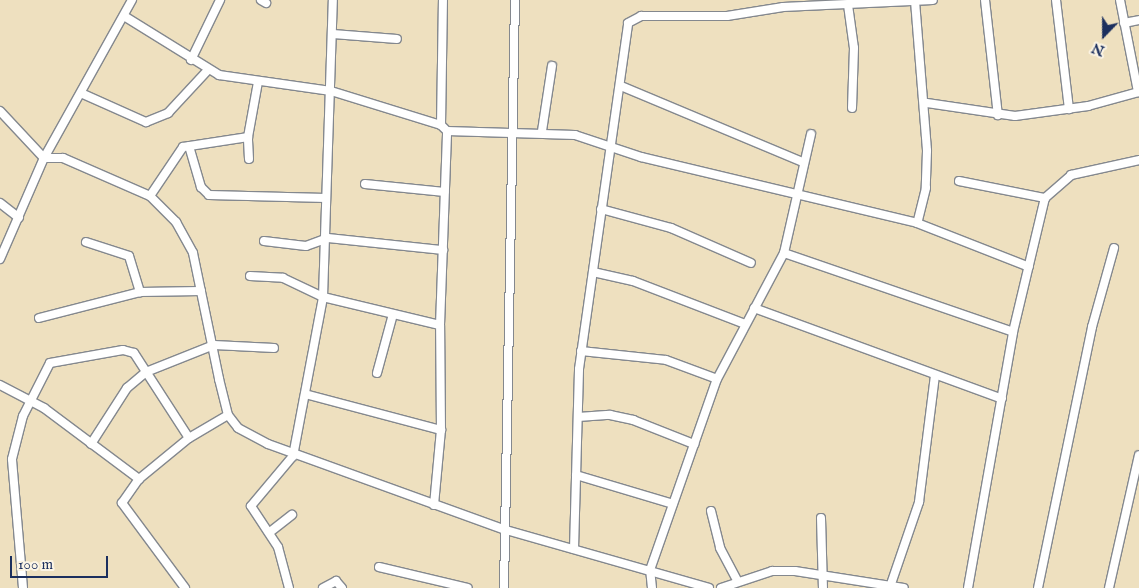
<!DOCTYPE html>
<html>
<head>
<meta charset="utf-8">
<style>
  body { margin:0 }
  #map { position:relative; width:1139px; height:588px; overflow:hidden; background:#eee0bf; font-family:"IM FELL English",serif }
  div>[style] { position:absolute }
  .roads { filter:drop-shadow(1px 0 #84888e) drop-shadow(-1px 0 #84888e) drop-shadow(0 1px #84888e) drop-shadow(0 -1px #84888e) }
  .minor>* { height:8px; margin:-4px; padding:0 4px; transform-origin:4px; border-radius:4px; background:#fff }
  span { translate:-50% -50%; white-space:nowrap; text-align:center; line-height:1.15; -webkit-text-stroke:4px #fcf5e5; paint-order:stroke }
  .north { position:absolute; left:1079px; top:10px; width:50px; height:50px; -webkit-text-stroke:4px #fcf5e5; paint-order:stroke; rotate:202deg; font-size:14px; font-weight:700; line-height:20px; text-align:center; color:#1b2f5e }
  .north::after { content:''; display:block; margin:auto; width:18px; height:22px; background:#1b2f5e; clip-path:polygon(50% 0,100% 100%,50% 72%,0 100%) }
  .scale { position:absolute; left:10px; top:556px; width:98px; height:22px; box-sizing:border-box; border:2px solid #1b2f5e; border-top:0; padding-left:6px; font-size:15px; line-height:18px; white-space:nowrap; color:#1b2f5e; -webkit-text-stroke:4px #fcf5e5; paint-order:stroke }
</style>
</head>
<body>
<div id="map">
  <div class="roads">
    <div class="minor">
      <div style="left:261px;top:0;width:6px;rotate:31deg"></div>
      <div style="left:985px;top:0;width:116px;rotate:83.6deg"></div>
      <div style="left:1056px;top:0;width:110px;rotate:83.2deg"></div>
      <div style="left:1120px;top:0;width:94px;rotate:78.9deg"></div>
      <div style="left:915px;top:1px;width:150px;rotate:85.4deg"></div>
      <div style="left:927px;top:151px;width:37px;rotate:92deg"></div>
      <div style="left:926px;top:188px;width:36px;rotate:104deg"></div>
      <div style="left:848px;top:5px;width:43px;rotate:82.1deg"></div>
      <div style="left:854px;top:48px;width:60px;rotate:91.9deg"></div>
      <div style="left:124px;top:16px;width:112px;rotate:31.8deg"></div>
      <div style="left:219px;top:75px;width:113px;rotate:8.1deg"></div>
      <div style="left:331px;top:91px;width:115px;rotate:17.2deg"></div>
      <div style="left:1124px;top:23px;width:15px;rotate:-11deg"></div>
      <div style="left:333px;top:34px;width:64px;rotate:4.5deg"></div>
      <div style="left:191px;top:60px;width:67px;rotate:-64.2deg"></div>
      <div style="left:621px;top:86px;width:197px;rotate:22.7deg"></div>
      <div style="left:83px;top:94px;width:69px;rotate:24deg"></div>
      <div style="left:146px;top:122px;width:24px;rotate:-22deg"></div>
      <div style="left:168px;top:113px;width:59px;rotate:-47.1deg"></div>
      <div style="left:927px;top:103px;width:89px;rotate:8.4deg"></div>
      <div style="left:1015px;top:116px;width:74px;rotate:-7.8deg"></div>
      <div style="left:1088px;top:106px;width:53px;rotate:-15.4deg"></div>
      <div style="left:0;top:111px;width:64px;rotate:46.9deg"></div>
      <div style="left:44px;top:158px;width:19px"></div>
      <div style="left:63px;top:158px;width:95px;rotate:23.6deg"></div>
      <div style="left:150px;top:196px;width:37px;rotate:45deg"></div>
      <div style="left:176px;top:222px;width:35px;rotate:61deg"></div>
      <div style="left:193px;top:253px;width:129px;rotate:78.3deg"></div>
      <div style="left:219px;top:379px;width:37px;rotate:76deg"></div>
      <div style="left:228px;top:415px;width:16px;rotate:52deg"></div>
      <div style="left:238px;top:428px;width:34px;rotate:28deg"></div>
      <div style="left:268px;top:444px;width:253px;rotate:19.9deg"></div>
      <div style="left:506px;top:530px;width:211px;rotate:15.9deg"></div>
      <div style="left:447px;top:131px;width:128px;rotate:1.8deg"></div>
      <div style="left:575px;top:135px;width:70px;rotate:18.4deg"></div>
      <div style="left:641px;top:157px;width:284px;rotate:13.4deg"></div>
      <div style="left:917px;top:223px;width:120px;rotate:21.4deg"></div>
      <div style="left:542px;top:131px;width:66px;rotate:-81.3deg"></div>
      <div style="left:189px;top:146px;width:43px;rotate:73.7deg"></div>
      <div style="left:201px;top:187px;width:11px;rotate:45deg"></div>
      <div style="left:209px;top:195px;width:117px;rotate:1.5deg"></div>
      <div style="left:249px;top:159px;width:22px;rotate:-93deg"></div>
      <div style="left:248px;top:137px;width:56px;rotate:-79.7deg"></div>
      <div style="left:959px;top:181px;width:88px;rotate:11.2deg"></div>
      <div style="left:365px;top:184px;width:80px;rotate:5.7deg"></div>
      <div style="left:150px;top:196px;width:59px;rotate:-56deg"></div>
      <div style="left:183px;top:147px;width:66px;rotate:-8.7deg"></div>
      <div style="left:0;top:203px;width:24px;rotate:38deg"></div>
      <div style="left:601px;top:209px;width:73px;rotate:15.2deg"></div>
      <div style="left:671px;top:228px;width:87px;rotate:23.6deg"></div>
      <div style="left:264px;top:241px;width:42px;rotate:6.8deg"></div>
      <div style="left:306px;top:246px;width:23px;rotate:-20deg"></div>
      <div style="left:328px;top:238px;width:116px;rotate:6deg"></div>
      <div style="left:86px;top:242px;width:45px;rotate:18deg"></div>
      <div style="left:129px;top:256px;width:38px;rotate:73deg"></div>
      <div style="left:784px;top:253px;width:242px;rotate:19deg"></div>
      <div style="left:0;top:259px;width:110px;rotate:-66.5deg"></div>
      <div style="left:44px;top:158px;width:181px;rotate:-60.9deg"></div>
      <div style="left:593px;top:272px;width:41px;rotate:12.7deg"></div>
      <div style="left:633px;top:281px;width:120px;rotate:21deg"></div>
      <div style="left:250px;top:276px;width:33px;rotate:3deg"></div>
      <div style="left:283px;top:278px;width:44px;rotate:25.4deg"></div>
      <div style="left:323px;top:297px;width:120px;rotate:13.5deg"></div>
      <div style="left:754px;top:308px;width:264px;rotate:20.1deg"></div>
      <div style="left:39px;top:318px;width:104px;rotate:-14.4deg"></div>
      <div style="left:140px;top:292px;width:61px;rotate:-0.9deg"></div>
      <div style="left:581px;top:351px;width:85px;rotate:6deg"></div>
      <div style="left:666px;top:360px;width:54px;rotate:20.4deg"></div>
      <div style="left:377px;top:373px;width:61px;rotate:-74.8deg"></div>
      <div style="left:0;top:385px;width:50px;rotate:27.6deg"></div>
      <div style="left:44px;top:408px;width:119px;rotate:36.8deg"></div>
      <div style="left:305px;top:394px;width:141px;rotate:14.8deg"></div>
      <div style="left:578px;top:417px;width:32px;rotate:-4deg"></div>
      <div style="left:610px;top:415px;width:24px;rotate:12deg"></div>
      <div style="left:633px;top:420px;width:66px;rotate:21.5deg"></div>
      <div style="left:91px;top:444px;width:67px;rotate:-57.3deg"></div>
      <div style="left:127px;top:388px;width:25px;rotate:-40deg"></div>
      <div style="left:146px;top:372px;width:73px;rotate:-21.7deg"></div>
      <div style="left:214px;top:345px;width:60px;rotate:2.9deg"></div>
      <div style="left:576px;top:475px;width:101px;rotate:16.6deg"></div>
      <div style="left:434px;top:505px;width:75px;rotate:-84.7deg"></div>
      <div style="left:441px;top:430px;width:105px;rotate:-90.5deg"></div>
      <div style="left:440px;top:325px;width:194px;rotate:-87.9deg"></div>
      <div style="left:447px;top:131px;width:8px;rotate:-135deg"></div>
      <div style="left:441px;top:125px;width:125px;rotate:-89.1deg"></div>
      <div style="left:711px;top:511px;width:38px;rotate:76deg"></div>
      <div style="left:720px;top:548px;width:38px;rotate:62deg"></div>
      <div style="left:821px;top:518px;width:70px;rotate:88.4deg"></div>
      <div style="left:270px;top:532px;width:28px;rotate:-38deg"></div>
      <div style="left:574px;top:549px;width:180px;rotate:-88.4deg"></div>
      <div style="left:579px;top:369px;width:349px;rotate:-81.9deg"></div>
      <div style="left:628px;top:23px;width:15px;rotate:-28deg"></div>
      <div style="left:641px;top:16px;width:86px"></div>
      <div style="left:727px;top:16px;width:57px;rotate:-9.1deg"></div>
      <div style="left:783px;top:7px;width:150px;rotate:-2.7deg"></div>
      <div style="left:379px;top:567px;width:91px;rotate:13.3deg"></div>
      <div style="left:891px;top:584px;width:87px;rotate:-71.1deg"></div>
      <div style="left:919px;top:502px;width:128px;rotate:-82.8deg"></div>
      <div style="left:23px;top:588px;width:129px;rotate:-94.9deg"></div>
      <div style="left:12px;top:459px;width:44px;rotate:-75.7deg"></div>
      <div style="left:23px;top:416px;width:59px;rotate:-63deg"></div>
      <div style="left:50px;top:363px;width:74px;rotate:-10.1deg"></div>
      <div style="left:123px;top:350px;width:11px;rotate:15deg"></div>
      <div style="left:134px;top:353px;width:101px;rotate:57.1deg"></div>
      <div style="left:185px;top:588px;width:106px;rotate:-126.5deg"></div>
      <div style="left:122px;top:503px;width:29px;rotate:-55deg"></div>
      <div style="left:139px;top:479px;width:65px;rotate:-39.4deg"></div>
      <div style="left:189px;top:438px;width:45px;rotate:-30.5deg"></div>
      <div style="left:289px;top:588px;width:42px;rotate:-105deg"></div>
      <div style="left:278px;top:547px;width:49px;rotate:-123.4deg"></div>
      <div style="left:251px;top:506px;width:65px;rotate:-50deg"></div>
      <div style="left:293px;top:456px;width:162px;rotate:-79.3deg"></div>
      <div style="left:323px;top:297px;width:297px;rotate:-88.1deg"></div>
      <div style="left:323px;top:588px;width:15px;rotate:-28deg"></div>
      <div style="left:336px;top:581px;width:9px;rotate:49deg"></div>
      <div style="left:504px;top:588px;width:588px;rotate:-88.93deg"></div>
      <div style="left:652px;top:588px;width:18px;rotate:-96deg"></div>
      <div style="left:650px;top:570px;width:202px;rotate:-70.7deg"></div>
      <div style="left:717px;top:379px;width:143px;rotate:-62deg"></div>
      <div style="left:784px;top:253px;width:122px;rotate:-77.2deg"></div>
      <div style="left:721px;top:588px;width:54px;rotate:-18.4deg"></div>
      <div style="left:772px;top:571px;width:23px"></div>
      <div style="left:795px;top:571px;width:110px;rotate:8.9deg"></div>
      <div style="left:968px;top:588px;width:260px;rotate:-80deg"></div>
      <div style="left:1013px;top:332px;width:138px;rotate:-76.6deg"></div>
      <div style="left:1045px;top:198px;width:35px;rotate:-41deg"></div>
      <div style="left:1071px;top:175px;width:70px;rotate:-12.4deg"></div>
      <div style="left:1038px;top:588px;width:267px;rotate:-78.3deg"></div>
      <div style="left:1092px;top:327px;width:82px;rotate:-74.4deg"></div>
      <div style="left:1109px;top:588px;width:136px;rotate:-77.3deg"></div>
    </div>
  </div>
  <div class="north">N</div>
  <div class="scale">100 m</div>
</div>
</body>
</html>
